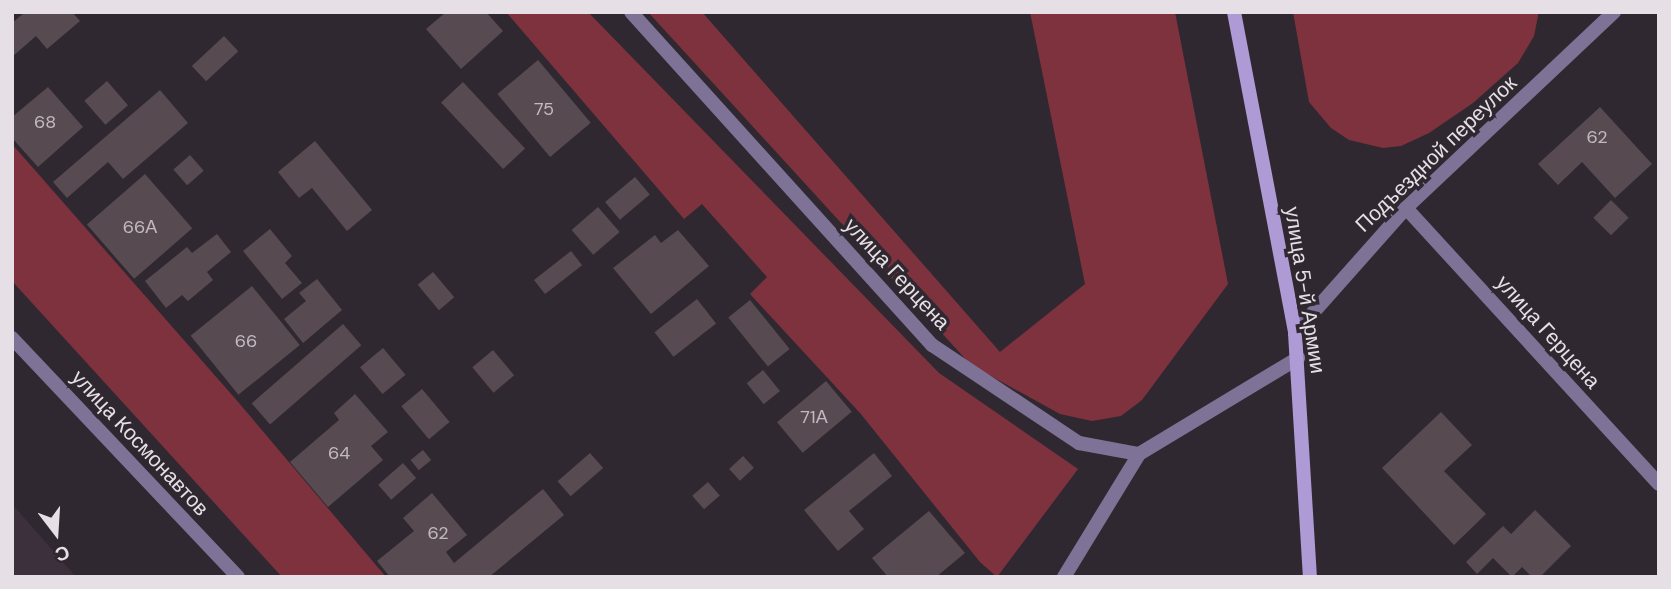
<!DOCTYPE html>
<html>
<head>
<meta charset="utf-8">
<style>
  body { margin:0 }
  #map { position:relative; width:1671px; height:589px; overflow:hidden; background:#302830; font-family:"DM Sans",sans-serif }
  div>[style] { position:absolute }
  .built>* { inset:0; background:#3b303c }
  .green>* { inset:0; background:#7e323e }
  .building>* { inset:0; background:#574a50; transform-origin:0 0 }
  .lane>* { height:14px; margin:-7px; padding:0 7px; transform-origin:7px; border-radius:7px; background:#7f7297 }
  .street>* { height:14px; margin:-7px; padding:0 7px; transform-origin:7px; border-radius:7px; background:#7f7297 }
  .secondary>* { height:14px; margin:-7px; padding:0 7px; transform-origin:7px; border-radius:7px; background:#ae9ad4 }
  span { translate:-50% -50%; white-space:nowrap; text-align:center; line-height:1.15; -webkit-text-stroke:7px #302830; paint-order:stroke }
  .number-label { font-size:18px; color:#c2bac0 }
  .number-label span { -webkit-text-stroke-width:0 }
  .street-label { font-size:21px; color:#e6e0e6 }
  .frame { position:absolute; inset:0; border:14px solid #e6e0e6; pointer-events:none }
  .north { position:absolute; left:21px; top:498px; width:70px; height:70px; -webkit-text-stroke:5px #302830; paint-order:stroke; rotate:163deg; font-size:19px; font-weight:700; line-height:28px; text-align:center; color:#e6e0e6 }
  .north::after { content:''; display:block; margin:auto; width:24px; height:32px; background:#e6e0e6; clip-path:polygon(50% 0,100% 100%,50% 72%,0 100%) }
</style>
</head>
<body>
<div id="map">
  <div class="built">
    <div style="clip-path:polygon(12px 504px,76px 577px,12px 577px)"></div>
  </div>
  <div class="green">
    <div style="clip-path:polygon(506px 12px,588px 12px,939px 373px,1078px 469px,997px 577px,980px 562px,860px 413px,750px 294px,767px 277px,702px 204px,684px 219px)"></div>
    <div style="clip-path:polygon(648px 12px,702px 12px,1000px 352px,1085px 284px,1030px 12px,1175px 12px,1228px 284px,1142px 400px,1121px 416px,1092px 421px,1060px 414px,971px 365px)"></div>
    <div style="clip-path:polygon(1293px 12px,1538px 12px,1538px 16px,1534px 36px,1518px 63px,1473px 103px,1429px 133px,1401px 146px,1383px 148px,1349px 140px,1331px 128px,1309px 102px)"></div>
    <div style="clip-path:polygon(12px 144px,239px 403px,386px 577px,282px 577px,12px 281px)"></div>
  </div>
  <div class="building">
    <div style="clip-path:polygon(25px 12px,72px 12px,80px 21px,47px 49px,36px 36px,12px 57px,12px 23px)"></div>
    <div style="clip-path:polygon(446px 12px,486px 12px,503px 31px,461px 69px,426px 29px)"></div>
    <div style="left:224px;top:36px;width:21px;height:44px;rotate:47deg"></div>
    <div style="left:538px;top:60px;width:82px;height:53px;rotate:50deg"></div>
    <div style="left:107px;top:81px;width:32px;height:30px;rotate:49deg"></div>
    <div style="left:463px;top:82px;width:91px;height:30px;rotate:47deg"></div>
    <div style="clip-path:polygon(48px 87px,83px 127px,38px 167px,12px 138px,12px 117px)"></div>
    <div style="clip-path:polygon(160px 90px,188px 123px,123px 179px,108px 162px,67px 198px,53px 182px)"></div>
    <div style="clip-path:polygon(1600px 107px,1652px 164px,1615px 198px,1582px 162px,1558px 185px,1538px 164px)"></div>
    <div style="clip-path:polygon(315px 141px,372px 210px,347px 231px,312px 188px,299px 198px,278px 172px)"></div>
    <div style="left:190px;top:155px;width:21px;height:22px;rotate:49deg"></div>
    <div style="left:145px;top:174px;width:72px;height:77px;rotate:49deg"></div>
    <div style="left:635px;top:177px;width:23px;height:39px;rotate:50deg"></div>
    <div style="left:1611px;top:200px;width:25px;height:25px;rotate:45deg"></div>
    <div style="left:598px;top:207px;width:33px;height:35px;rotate:49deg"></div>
    <div style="clip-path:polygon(270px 229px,292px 256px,285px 263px,302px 283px,282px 299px,243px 251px)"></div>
    <div style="clip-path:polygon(678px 230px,709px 266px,651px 314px,613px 268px,655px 235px,661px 243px)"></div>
    <div style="clip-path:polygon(217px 234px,231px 252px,207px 272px,213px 280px,188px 301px,182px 295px,166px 308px,145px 281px,187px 247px,192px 253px)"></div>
    <div style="left:571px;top:251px;width:18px;height:47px;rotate:52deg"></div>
    <div style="left:433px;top:272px;width:33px;height:20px;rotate:50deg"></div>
    <div style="clip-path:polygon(317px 279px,342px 310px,303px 343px,284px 319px,306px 301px,299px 293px)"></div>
    <div style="left:252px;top:286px;width:76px;height:79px;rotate:51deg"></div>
    <div style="left:697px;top:299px;width:31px;height:54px;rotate:52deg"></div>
    <div style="left:750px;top:300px;width:63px;height:28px;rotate:51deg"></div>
    <div style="left:343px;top:324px;width:28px;height:121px;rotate:49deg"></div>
    <div style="left:383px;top:348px;width:35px;height:30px;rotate:50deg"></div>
    <div style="left:493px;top:350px;width:33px;height:27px;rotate:50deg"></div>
    <div style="left:763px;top:370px;width:27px;height:21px;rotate:51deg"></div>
    <div style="left:826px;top:381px;width:40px;height:64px;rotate:50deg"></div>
    <div style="left:422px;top:389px;width:43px;height:27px;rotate:50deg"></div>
    <div style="clip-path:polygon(355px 394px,388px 432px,371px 446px,383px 460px,328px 507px,290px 462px,339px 420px,334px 413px)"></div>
    <div style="clip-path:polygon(1441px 412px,1472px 445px,1444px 471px,1486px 514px,1454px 545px,1382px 468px)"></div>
    <div style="left:423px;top:450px;width:13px;height:16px;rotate:51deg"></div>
    <div style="left:590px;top:453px;width:20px;height:43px;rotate:49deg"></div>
    <div style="clip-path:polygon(874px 453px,892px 476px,849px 511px,864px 529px,838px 551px,804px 510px)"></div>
    <div style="left:743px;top:456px;width:16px;height:19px;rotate:47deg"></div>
    <div style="left:403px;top:463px;width:20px;height:33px;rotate:49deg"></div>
    <div style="left:708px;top:482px;width:18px;height:21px;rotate:49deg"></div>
    <div style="clip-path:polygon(543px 489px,564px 515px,489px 577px,390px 577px,377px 561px,414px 531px,403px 518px,432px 493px,467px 535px,446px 552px,454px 563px)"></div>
    <div style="clip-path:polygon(1535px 510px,1571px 546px,1540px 577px,1532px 577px,1522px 567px,1512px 577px,1493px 558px,1477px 574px,1466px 562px,1503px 526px,1511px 534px)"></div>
    <div style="clip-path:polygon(929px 511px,965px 553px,936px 577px,888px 577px,872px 558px)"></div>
  </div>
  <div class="lane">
    <div style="left:1064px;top:577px;width:144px;rotate:-58.6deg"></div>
  </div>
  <div class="street">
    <div style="left:631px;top:12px;width:449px;rotate:47.9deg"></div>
    <div style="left:932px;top:345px;width:177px;rotate:33.7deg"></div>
    <div style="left:1079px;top:443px;width:61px;rotate:10.4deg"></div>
    <div style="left:1139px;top:454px;width:186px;rotate:-31.1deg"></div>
    <div style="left:1406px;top:208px;width:374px;rotate:47.5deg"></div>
    <div style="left:1295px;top:333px;width:167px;rotate:-48.4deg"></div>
    <div style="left:1406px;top:208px;width:286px;rotate:-43.3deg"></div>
    <div style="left:12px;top:338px;width:329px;rotate:46.6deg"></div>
  </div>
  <div class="secondary">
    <div style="left:1234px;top:12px;width:327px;rotate:79.2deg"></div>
    <div style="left:1295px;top:333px;width:244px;rotate:86.5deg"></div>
  </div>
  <div class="number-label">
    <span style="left:544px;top:109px">75</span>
    <span style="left:45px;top:122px">68</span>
    <span style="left:1597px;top:137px">62</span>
    <span style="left:140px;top:227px">66А</span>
    <span style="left:246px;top:341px">66</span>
    <span style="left:814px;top:417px">71А</span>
    <span style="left:339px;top:453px">64</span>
    <span style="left:438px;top:533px">62</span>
  </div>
  <div class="street-label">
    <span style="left:1436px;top:154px;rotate:-44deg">Подъездной переулок</span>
    <span style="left:897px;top:274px;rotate:47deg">улица Герцена</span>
    <span style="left:1305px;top:290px;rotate:81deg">улица 5-й Армии</span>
    <span style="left:1548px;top:332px;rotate:48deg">улица Герцена</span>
    <span style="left:140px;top:443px;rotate:47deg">улица Космонавтов</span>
  </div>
  <div class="frame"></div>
  <div class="north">С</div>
</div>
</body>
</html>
